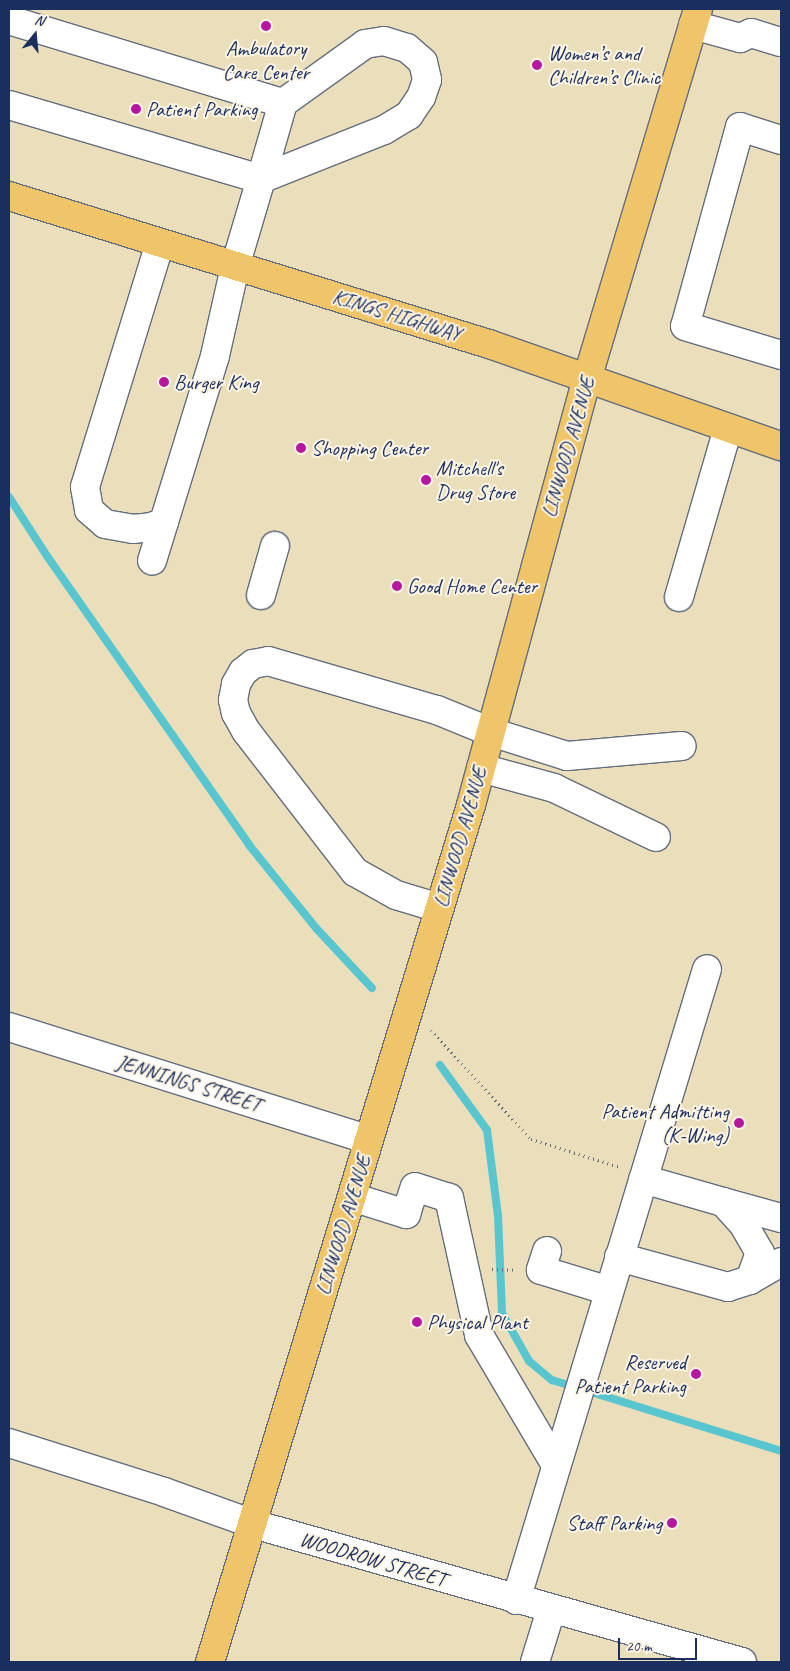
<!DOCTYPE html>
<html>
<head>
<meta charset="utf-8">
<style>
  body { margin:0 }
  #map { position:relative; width:790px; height:1671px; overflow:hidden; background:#eadfba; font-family:Caveat,sans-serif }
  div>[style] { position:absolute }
  .stream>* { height:8px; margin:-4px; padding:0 4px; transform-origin:4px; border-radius:4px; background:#58c5cf }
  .path>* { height:3px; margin-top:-1.5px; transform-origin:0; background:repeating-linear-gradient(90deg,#636d7e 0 1px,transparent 0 5px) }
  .roads { filter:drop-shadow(1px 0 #636d7e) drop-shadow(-1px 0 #636d7e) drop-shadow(0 1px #636d7e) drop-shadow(0 -1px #636d7e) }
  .minor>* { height:28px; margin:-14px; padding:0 14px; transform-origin:14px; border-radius:14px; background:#fff }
  .major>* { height:28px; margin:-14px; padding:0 14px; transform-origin:14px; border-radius:14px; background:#f0c469 }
  .dots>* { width:14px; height:14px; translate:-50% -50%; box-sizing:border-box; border:2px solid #fcf5e5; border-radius:50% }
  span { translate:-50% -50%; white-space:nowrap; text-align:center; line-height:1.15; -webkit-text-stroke:4px #fcf5e5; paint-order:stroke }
  .poi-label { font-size:21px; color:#1b2f5e }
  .left { translate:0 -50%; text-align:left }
  .right { translate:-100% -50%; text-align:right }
  .street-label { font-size:21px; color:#1b2f5e }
  .frame { position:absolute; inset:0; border:10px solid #1b2f5e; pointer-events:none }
  .north { position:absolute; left:10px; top:10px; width:50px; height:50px; -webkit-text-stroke:4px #fcf5e5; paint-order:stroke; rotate:17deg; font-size:14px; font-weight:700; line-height:20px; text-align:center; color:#1b2f5e }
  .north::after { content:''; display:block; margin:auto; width:18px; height:22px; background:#1b2f5e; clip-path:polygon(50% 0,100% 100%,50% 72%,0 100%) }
  .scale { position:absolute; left:618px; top:1638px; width:79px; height:22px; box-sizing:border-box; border:2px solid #1b2f5e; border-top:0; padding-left:6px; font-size:15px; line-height:18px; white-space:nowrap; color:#1b2f5e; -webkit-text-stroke:4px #fcf5e5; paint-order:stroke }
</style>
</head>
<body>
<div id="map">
  <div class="stream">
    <div style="left:9px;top:497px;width:70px;rotate:57.2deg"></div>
    <div style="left:47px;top:556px;width:353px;rotate:55deg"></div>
    <div style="left:249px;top:845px;width:107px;rotate:51.1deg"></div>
    <div style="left:316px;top:928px;width:82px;rotate:47deg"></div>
    <div style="left:440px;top:1065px;width:80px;rotate:54.1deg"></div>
    <div style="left:487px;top:1130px;width:87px;rotate:82.7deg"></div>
    <div style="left:498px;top:1216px;width:97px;rotate:87.6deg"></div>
    <div style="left:502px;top:1313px;width:55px;rotate:60.6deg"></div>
    <div style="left:529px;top:1361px;width:30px;rotate:40deg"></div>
    <div style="left:552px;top:1380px;width:240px;rotate:17.2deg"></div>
  </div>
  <div class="path">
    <div style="left:431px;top:1030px;width:148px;rotate:47.5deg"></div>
    <div style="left:531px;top:1139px;width:93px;rotate:17.5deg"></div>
    <div style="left:492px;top:1269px;width:24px;rotate:2deg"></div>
  </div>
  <div class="roads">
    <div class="minor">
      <div style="left:9px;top:20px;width:286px;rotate:16.9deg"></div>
      <div style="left:283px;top:103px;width:101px;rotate:-35.7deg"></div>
      <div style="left:365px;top:44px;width:19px;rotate:-9deg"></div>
      <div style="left:384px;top:41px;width:24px;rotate:17deg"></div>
      <div style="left:407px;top:48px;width:21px;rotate:41deg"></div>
      <div style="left:423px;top:62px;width:18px;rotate:77deg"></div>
      <div style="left:427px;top:80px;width:18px;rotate:109deg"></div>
      <div style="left:421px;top:97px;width:22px;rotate:124deg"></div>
      <div style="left:409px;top:115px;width:29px;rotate:149deg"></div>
      <div style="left:384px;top:130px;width:132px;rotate:158.3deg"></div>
      <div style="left:693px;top:25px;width:49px;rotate:15.5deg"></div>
      <div style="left:740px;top:38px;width:12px;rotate:-24deg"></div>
      <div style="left:751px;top:33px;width:31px;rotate:17deg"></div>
      <div style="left:9px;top:105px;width:263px;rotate:16.4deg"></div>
      <div style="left:261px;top:179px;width:92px;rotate:106.5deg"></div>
      <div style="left:235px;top:267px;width:91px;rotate:102.7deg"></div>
      <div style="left:215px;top:356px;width:214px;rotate:107.1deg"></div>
      <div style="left:781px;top:140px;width:43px;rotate:-162.4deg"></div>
      <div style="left:740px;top:127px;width:206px;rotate:105.4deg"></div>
      <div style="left:685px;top:326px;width:100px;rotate:16.8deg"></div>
      <div style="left:261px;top:179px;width:79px;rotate:-73.9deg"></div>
      <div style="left:160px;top:243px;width:255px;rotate:107.1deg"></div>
      <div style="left:85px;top:487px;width:23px;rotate:80deg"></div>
      <div style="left:89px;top:510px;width:21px;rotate:41deg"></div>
      <div style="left:105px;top:524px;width:28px;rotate:10deg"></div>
      <div style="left:133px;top:529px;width:18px;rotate:-6deg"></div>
      <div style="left:151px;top:527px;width:14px;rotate:-21deg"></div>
      <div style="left:261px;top:595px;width:51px;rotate:-74.1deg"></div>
      <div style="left:679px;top:597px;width:176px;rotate:-73.8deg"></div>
      <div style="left:481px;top:768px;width:76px;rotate:15.3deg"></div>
      <div style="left:554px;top:788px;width:113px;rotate:25.7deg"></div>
      <div style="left:439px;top:908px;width:45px;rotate:-163.2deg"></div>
      <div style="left:396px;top:895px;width:47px;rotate:-150.7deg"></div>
      <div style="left:355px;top:872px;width:178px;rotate:-127.7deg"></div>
      <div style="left:246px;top:731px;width:21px;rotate:-119deg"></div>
      <div style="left:236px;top:713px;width:13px;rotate:-103deg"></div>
      <div style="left:233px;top:700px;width:16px;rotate:-79deg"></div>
      <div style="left:236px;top:684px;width:14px;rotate:-60deg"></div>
      <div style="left:243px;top:672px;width:13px;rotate:-39deg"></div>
      <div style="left:253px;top:664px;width:15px;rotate:-11deg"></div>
      <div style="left:268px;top:661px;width:176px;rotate:16.2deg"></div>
      <div style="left:437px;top:710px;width:58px;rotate:22.2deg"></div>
      <div style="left:491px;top:732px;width:80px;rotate:17.5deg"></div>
      <div style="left:567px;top:756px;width:115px;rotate:-5deg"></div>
      <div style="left:9px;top:1027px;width:377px;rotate:17.4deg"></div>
      <div style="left:352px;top:1197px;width:57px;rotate:17.5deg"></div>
      <div style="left:406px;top:1214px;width:28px;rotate:-72deg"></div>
      <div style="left:415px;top:1187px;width:36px;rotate:18deg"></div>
      <div style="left:449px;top:1198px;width:140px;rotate:77.6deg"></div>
      <div style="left:479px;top:1335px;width:151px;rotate:59.4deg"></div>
      <div style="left:723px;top:1202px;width:60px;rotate:15.4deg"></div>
      <div style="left:547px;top:1251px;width:20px;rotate:108deg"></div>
      <div style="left:541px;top:1270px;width:71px;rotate:17.2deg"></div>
      <div style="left:619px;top:1257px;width:113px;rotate:15.4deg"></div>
      <div style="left:728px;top:1287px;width:23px;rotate:-18deg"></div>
      <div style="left:750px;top:1280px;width:29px;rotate:-70deg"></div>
      <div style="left:760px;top:1253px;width:32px;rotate:-120deg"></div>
      <div style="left:744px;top:1225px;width:31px;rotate:-132deg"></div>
      <div style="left:723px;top:1202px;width:83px;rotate:-164deg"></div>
      <div style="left:750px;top:1280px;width:36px;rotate:-30deg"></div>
      <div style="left:9px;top:1443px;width:163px;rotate:17.5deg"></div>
      <div style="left:164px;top:1492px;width:95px;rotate:19.8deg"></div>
      <div style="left:253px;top:1524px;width:508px;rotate:15.76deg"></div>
      <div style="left:516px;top:1600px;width:659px;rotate:-73.16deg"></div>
      <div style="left:535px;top:1662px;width:54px;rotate:-72.9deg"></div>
    </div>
    <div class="major">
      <div style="left:9px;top:196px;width:502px;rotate:17.14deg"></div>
      <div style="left:489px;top:344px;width:309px;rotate:19.3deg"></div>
      <div style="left:210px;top:1662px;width:896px;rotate:-73.06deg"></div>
      <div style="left:471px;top:805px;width:442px;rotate:-74.8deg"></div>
      <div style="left:587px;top:379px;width:386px;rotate:-73.3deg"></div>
    </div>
  </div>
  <div class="dots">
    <div style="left:266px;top:26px;background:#b5179e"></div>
    <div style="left:537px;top:65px;background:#b5179e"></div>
    <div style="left:136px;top:109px;background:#b5179e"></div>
    <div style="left:164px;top:382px;background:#b5179e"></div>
    <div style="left:301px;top:448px;background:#b5179e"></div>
    <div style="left:426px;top:480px;background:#b5179e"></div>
    <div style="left:397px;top:586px;background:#b5179e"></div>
    <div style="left:739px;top:1123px;background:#b5179e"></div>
    <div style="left:417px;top:1322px;background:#b5179e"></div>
    <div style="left:696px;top:1374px;background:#b5179e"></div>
    <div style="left:672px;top:1523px;background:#b5179e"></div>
  </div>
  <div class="poi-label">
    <span style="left:266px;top:60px">Ambulatory<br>Care Center</span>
    <span class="left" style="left:548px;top:65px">Women’s and<br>Children’s Clinic</span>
    <span class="left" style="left:146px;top:109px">Patient Parking</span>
    <span class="left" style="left:174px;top:382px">Burger King</span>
    <span class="left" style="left:311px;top:448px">Shopping Center</span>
    <span class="left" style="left:436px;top:480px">Mitchell's<br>Drug Store</span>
    <span class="left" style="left:407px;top:586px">Good Home Center</span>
    <span class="right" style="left:729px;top:1123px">Patient Admitting<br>(K-Wing)</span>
    <span class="left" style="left:427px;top:1322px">Physical Plant</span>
    <span class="right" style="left:686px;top:1374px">Reserved<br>Patient Parking</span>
    <span class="right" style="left:662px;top:1523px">Staff Parking</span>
  </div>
  <div class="street-label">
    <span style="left:397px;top:315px;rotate:17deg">KINGS HIGHWAY</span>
    <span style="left:568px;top:447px;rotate:-74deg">LINWOOD AVENUE</span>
    <span style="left:460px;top:837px;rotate:-74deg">LINWOOD AVENUE</span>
    <span style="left:189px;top:1083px;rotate:17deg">JENNINGS STREET</span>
    <span style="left:343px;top:1225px;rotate:-73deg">LINWOOD AVENUE</span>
    <span style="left:373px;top:1559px;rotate:16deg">WOODROW STREET</span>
  </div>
  <div class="frame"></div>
  <div class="north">N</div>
  <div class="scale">20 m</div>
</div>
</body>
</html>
